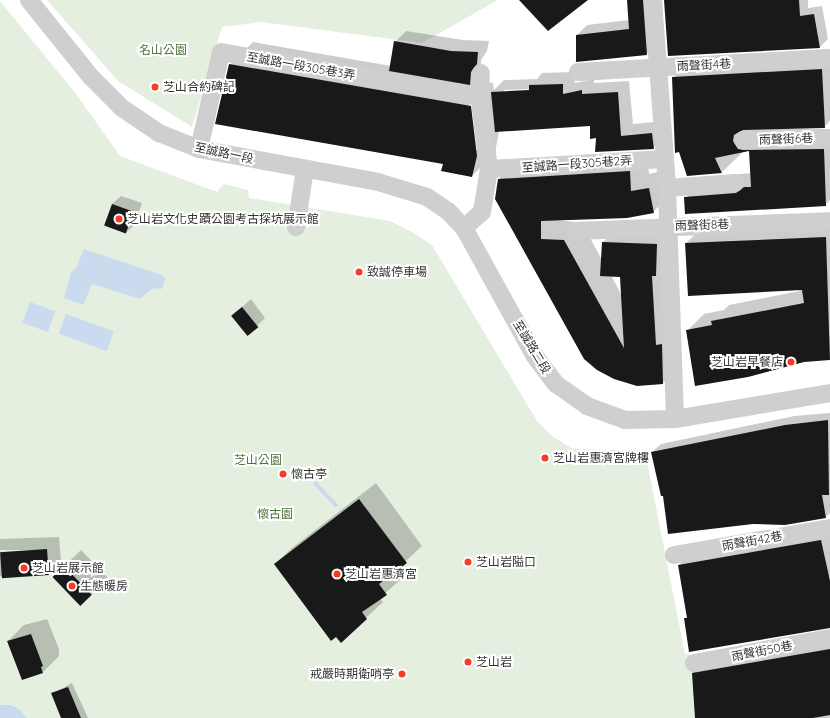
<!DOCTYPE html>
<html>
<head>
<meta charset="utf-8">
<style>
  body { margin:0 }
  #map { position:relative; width:830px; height:718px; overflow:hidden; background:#fff; font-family:Quicksand,"Noto Sans TC",sans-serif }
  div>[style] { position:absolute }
  .green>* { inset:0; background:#e5efdf }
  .water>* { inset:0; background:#cadbf0; transform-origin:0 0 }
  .shadow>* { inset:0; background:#0003; transform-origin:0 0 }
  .building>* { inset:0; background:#191919; transform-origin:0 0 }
  .minor>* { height:18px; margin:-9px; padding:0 9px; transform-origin:9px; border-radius:9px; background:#cfcfcf }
  .dots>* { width:11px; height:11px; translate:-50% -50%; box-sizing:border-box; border:2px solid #fff; border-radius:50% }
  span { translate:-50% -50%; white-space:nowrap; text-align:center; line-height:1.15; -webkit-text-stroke:4px #fff; paint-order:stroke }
  .park-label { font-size:12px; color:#4b733a }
  .street-label { font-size:12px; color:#323232 }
  .poi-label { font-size:12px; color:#323232 }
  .left { translate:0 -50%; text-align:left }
  .right { translate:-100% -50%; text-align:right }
</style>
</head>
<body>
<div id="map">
  <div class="green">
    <div style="clip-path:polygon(47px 0,498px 0,422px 43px,261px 22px,222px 27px,192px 127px,118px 81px)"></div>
    <div style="clip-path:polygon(0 1px,76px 94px,120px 156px,217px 192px,224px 184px,248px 190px,249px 198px,390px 221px,412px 232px,432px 245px,537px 421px,552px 436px,573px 449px,645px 451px,685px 654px,690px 654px,705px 718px,0 718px)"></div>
  </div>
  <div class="water">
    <div style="clip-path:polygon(84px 249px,162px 275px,165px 278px,162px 289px,153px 288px,140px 299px,92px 284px,83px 305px,64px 298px,71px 272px,76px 268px)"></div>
    <div style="left:30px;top:302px;width:27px;height:22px;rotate:20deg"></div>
    <div style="left:66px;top:314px;width:51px;height:21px;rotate:20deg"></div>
    <div style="left:316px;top:481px;width:33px;height:4px;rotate:47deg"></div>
    <div style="clip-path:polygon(0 705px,11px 705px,19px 709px,27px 718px,0 718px)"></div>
  </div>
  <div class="shadow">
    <div style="clip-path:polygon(628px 0,654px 0,657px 43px,646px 54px,577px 35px,587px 25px,629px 20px)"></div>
    <div style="clip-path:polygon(666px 0,808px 0,808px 8px,822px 6px,828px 39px,820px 47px)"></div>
    <div style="clip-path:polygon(evenodd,406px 31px,463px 40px,489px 41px,487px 51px,481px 60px,481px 72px,473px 80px,493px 83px,494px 90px,504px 80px,537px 79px,542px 73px,574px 72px,575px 83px,594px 79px,594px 83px,629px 81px,633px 124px,664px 121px,665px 136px,653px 148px,597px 137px,591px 125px,499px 131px,495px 153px,472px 176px,230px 65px,253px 42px,391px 66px,395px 42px,406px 31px,534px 89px,534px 91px,504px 92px,504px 90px,534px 89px,406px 31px,469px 101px,471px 101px,477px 150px,475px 150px,469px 101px)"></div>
    <div style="clip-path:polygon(830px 49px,830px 121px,824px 127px,760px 129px,830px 129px,830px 200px,825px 205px,686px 198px,706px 177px,751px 173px,750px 150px,743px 152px,722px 172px,673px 78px,694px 57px)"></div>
    <div style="clip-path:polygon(evenodd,647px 154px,649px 174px,666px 170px,671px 195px,653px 212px,557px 220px,582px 223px,602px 260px,603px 242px,621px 225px,674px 227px,680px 366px,663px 383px,637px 385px,499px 179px,517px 162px,647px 154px,611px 275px,621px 276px,622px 296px,611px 275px)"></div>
    <div style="clip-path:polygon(121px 196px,142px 203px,134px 225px,126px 233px,112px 204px)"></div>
    <div style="clip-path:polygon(830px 221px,830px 359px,804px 361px,687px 331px,704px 314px,724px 310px,729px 305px,800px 291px,686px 243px,703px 227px)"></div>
    <div style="clip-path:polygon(251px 299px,265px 318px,257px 326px,232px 316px)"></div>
    <div style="clip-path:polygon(830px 413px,830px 513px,826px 517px,785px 524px,664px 495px,652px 452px,661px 444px,794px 416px)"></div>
    <div style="clip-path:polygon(376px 483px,422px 546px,396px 570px,402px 578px,380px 598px,383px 602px,341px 641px,275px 564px,292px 548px)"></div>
    <div style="clip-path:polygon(830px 530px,830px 627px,685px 619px,688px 616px,679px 565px,690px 554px)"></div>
    <div style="clip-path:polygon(59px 537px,61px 561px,49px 574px,0 576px,0 552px,52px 550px,0 550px,0 539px)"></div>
    <div style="left:81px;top:550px;width:39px;height:38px;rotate:46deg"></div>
    <div style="clip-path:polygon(47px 619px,59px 649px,59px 656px,43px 672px,8px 641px,24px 625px)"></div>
    <div style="clip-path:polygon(830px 635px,830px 718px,696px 718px,693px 673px,711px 656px)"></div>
    <div style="clip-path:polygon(72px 683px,88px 718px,62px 718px,52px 694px)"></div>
  </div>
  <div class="building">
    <div style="clip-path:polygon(519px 0,588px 0,548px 31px)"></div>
    <div style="clip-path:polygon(627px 0,643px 0,647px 55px,576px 62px,576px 35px,629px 29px)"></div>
    <div style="clip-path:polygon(664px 0,799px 0,800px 16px,814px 14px,820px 48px,668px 56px)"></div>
    <div style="clip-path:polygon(394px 41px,451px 51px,478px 52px,477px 64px,471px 72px,470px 85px,389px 71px)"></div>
    <div style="clip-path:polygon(229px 64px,471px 106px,477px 156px,472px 177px,441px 171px,443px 164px,215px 124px)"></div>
    <div style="clip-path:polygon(822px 69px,825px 128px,743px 130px,734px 135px,733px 141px,738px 149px,743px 150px,824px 149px,826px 206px,685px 214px,684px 197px,736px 193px,744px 187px,751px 187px,749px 151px,715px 158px,722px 173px,687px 176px,679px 152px,675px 153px,672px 77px)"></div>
    <div style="clip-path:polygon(563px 84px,563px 94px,582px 90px,582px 94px,618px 92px,621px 136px,652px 133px,654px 149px,595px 152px,596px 138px,590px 139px,590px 126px,495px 132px,491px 92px,529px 90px,529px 85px)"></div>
    <div style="clip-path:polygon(630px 171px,631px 191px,649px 188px,654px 213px,627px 218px,541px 221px,541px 239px,564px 240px,624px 348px,620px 277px,600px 276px,602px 242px,657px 244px,656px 276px,652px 276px,656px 345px,662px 344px,663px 384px,637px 386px,614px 379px,597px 370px,584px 359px,495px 199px,498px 179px)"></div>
    <div style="left:112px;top:204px;width:23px;height:23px;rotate:20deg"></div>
    <div style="clip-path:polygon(826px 237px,830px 360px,804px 362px,748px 377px,695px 386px,686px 330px,712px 325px,711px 321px,804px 303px,802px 290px,688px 296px,685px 243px)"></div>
    <div style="left:242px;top:307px;width:26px;height:14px;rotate:51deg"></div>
    <div style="clip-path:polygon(828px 420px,829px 495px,822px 495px,826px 518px,785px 525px,753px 524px,668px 534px,663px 496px,661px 496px,651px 452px,785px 425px)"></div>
    <div style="clip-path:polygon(359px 499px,407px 563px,379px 584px,387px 595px,362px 612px,367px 619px,341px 643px,336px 637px,331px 641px,274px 564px)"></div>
    <div style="clip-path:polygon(821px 540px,830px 581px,830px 628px,689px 652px,684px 618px,687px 618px,678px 565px)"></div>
    <div style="left:47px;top:549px;width:26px;height:47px;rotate:86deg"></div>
    <div style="left:64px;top:566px;width:40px;height:16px;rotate:46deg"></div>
    <div style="clip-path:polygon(31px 634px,43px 666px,41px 667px,43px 673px,22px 680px,7px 641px)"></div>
    <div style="clip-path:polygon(830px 649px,830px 715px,813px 718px,695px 718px,692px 673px)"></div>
    <div style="clip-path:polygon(68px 687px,81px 718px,61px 718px,51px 693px)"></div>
  </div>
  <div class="minor">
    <div style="left:29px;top:0;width:99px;rotate:51.2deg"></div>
    <div style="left:91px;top:77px;width:44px;rotate:45deg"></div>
    <div style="left:122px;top:108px;width:45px;rotate:34deg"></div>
    <div style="left:159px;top:133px;width:43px;rotate:21.8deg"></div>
    <div style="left:199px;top:149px;width:182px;rotate:10.4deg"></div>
    <div style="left:378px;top:182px;width:51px;rotate:17deg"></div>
    <div style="left:427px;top:197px;width:25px;rotate:34deg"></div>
    <div style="left:448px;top:211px;width:23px;rotate:47deg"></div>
    <div style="left:464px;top:228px;width:145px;rotate:61.1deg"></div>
    <div style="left:534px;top:355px;width:36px;rotate:53deg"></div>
    <div style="left:556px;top:384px;width:38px;rotate:35deg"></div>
    <div style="left:587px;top:406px;width:40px;rotate:20.2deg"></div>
    <div style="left:625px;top:420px;width:50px;rotate:-1.1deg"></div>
    <div style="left:675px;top:419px;width:157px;rotate:-9.5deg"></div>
    <div style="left:653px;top:0;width:189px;rotate:85.7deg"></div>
    <div style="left:667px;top:188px;width:231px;rotate:88deg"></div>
    <div style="left:578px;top:72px;width:252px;rotate:-3.2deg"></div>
    <div style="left:743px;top:140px;width:87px;rotate:-1.3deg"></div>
    <div style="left:199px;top:149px;width:99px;rotate:-77.2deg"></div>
    <div style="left:221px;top:52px;width:263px;rotate:9.9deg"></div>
    <div style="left:489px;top:169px;width:175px;rotate:-3.3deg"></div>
    <div style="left:667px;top:188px;width:68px;rotate:-4.2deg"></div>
    <div style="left:296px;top:227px;width:59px;rotate:-81.2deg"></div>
    <div style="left:464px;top:228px;width:24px;rotate:-42deg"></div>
    <div style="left:482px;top:212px;width:44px;rotate:-80.8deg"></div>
    <div style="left:489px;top:169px;width:73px;rotate:-97.1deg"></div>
    <div style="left:480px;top:97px;width:24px;rotate:-88deg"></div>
    <div style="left:575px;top:231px;width:255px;rotate:-2.2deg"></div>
    <div style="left:674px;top:555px;width:158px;rotate:-9.8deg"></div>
    <div style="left:694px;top:663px;width:138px;rotate:-10.4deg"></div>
  </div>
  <div class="dots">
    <div style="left:155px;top:87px;background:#f53c28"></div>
    <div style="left:119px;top:219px;background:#f53c28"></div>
    <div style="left:359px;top:272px;background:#f53c28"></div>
    <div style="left:791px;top:362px;background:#f53c28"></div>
    <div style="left:545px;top:458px;background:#f53c28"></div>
    <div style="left:283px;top:474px;background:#f53c28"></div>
    <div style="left:468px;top:562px;background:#f53c28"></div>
    <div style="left:24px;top:568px;background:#f53c28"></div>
    <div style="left:337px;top:574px;background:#f53c28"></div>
    <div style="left:72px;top:586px;background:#f53c28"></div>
    <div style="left:468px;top:662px;background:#f53c28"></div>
    <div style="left:402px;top:674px;background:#f53c28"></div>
  </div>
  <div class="park-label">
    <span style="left:163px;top:50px">名山公園</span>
    <span style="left:258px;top:460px">芝山公園</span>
    <span style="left:275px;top:514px">懷古園</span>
  </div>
  <div class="street-label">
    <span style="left:704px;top:65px;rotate:-3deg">雨聲街4巷</span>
    <span style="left:301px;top:66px;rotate:10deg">至誠路一段305巷3弄</span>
    <span style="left:786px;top:139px;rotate:-2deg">雨聲街6巷</span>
    <span style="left:224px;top:153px;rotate:12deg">至誠路一段</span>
    <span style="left:577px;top:164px;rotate:-4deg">至誠路一段305巷2弄</span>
    <span style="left:702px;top:225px;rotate:-2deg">雨聲街8巷</span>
    <span style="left:532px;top:347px;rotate:59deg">至誠路二段</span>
    <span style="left:752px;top:541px;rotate:-10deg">雨聲街42巷</span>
    <span style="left:762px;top:651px;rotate:-11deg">雨聲街50巷</span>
  </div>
  <div class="poi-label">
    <span class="left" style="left:163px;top:87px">芝山合約碑記</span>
    <span class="left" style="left:127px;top:219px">芝山岩文化史蹟公園考古探坑展示館</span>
    <span class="left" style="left:367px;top:272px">致誠停車場</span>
    <span class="right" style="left:783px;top:362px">芝山岩早餐店</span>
    <span class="left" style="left:553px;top:458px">芝山岩惠濟宮牌樓</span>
    <span class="left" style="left:291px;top:474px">懷古亭</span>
    <span class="left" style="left:476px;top:562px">芝山岩隘口</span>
    <span class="left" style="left:32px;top:568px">芝山岩展示館</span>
    <span class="left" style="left:345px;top:574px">芝山岩惠濟宮</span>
    <span class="left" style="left:80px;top:586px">生態暖房</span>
    <span class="left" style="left:476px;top:662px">芝山岩</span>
    <span class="right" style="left:394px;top:674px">戒嚴時期衛哨亭</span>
  </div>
</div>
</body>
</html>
